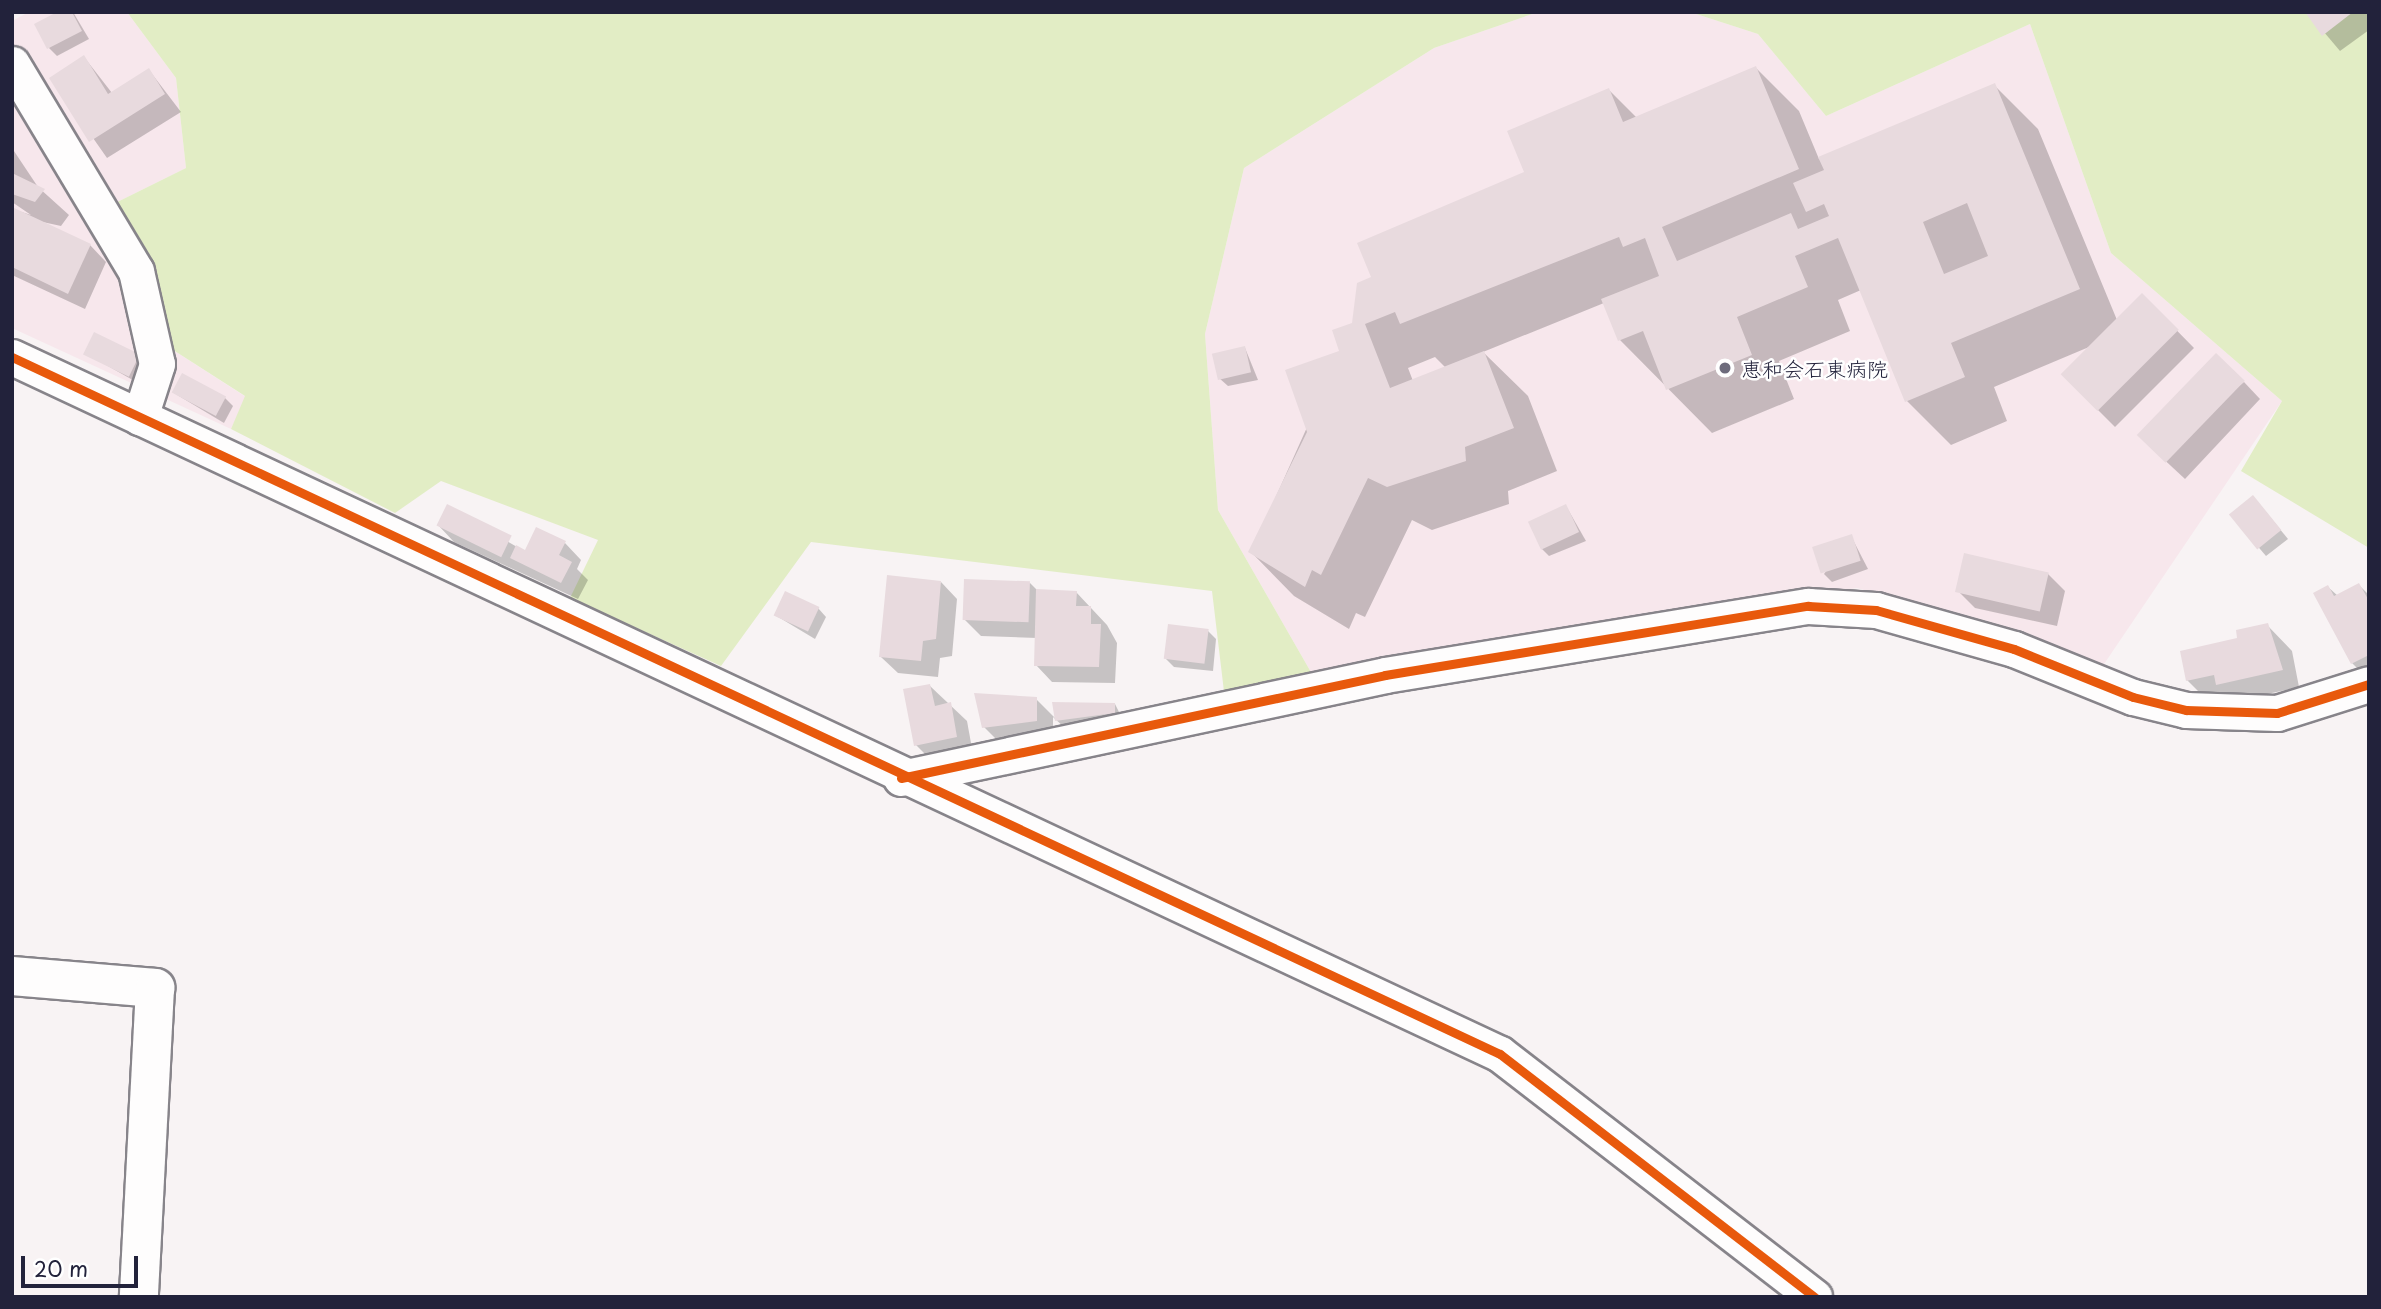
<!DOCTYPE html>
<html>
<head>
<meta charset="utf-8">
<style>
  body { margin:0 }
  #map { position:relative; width:2381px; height:1309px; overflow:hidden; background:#f8f3f4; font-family:"Playpen Sans","Klee One",sans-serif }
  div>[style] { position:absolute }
  .built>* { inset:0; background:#f7e7ec }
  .green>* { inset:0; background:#e2edc5 }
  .shadow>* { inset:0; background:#0003 }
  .building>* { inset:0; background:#e8dade; transform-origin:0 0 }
  .roads { filter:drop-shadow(2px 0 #87848a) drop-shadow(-2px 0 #87848a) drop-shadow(0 2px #87848a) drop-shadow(0 -2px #87848a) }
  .minor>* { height:35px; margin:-17.5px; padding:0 17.5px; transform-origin:17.5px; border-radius:17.5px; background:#fefdfd }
  .tertiary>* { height:38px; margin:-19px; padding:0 19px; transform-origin:19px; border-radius:19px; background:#fefdfd }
  .cycleway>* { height:9px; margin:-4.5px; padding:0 4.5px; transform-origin:4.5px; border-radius:4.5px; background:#e8590c }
  .dots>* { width:19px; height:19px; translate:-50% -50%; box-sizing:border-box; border:4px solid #fff; border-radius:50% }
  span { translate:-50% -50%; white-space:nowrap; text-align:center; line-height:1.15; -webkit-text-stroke:5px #fff; paint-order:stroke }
  .poi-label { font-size:21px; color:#22223b }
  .left { translate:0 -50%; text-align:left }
  .frame { position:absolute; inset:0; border:14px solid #22223b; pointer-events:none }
  .scale { position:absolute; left:21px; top:1256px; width:117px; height:32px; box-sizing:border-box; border:4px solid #22223b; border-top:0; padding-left:9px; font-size:21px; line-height:24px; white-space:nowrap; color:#22223b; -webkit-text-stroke:5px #fff; paint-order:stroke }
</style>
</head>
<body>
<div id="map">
  <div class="built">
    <div style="clip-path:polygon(29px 12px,127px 12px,176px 78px,186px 168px,83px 219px,156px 339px,246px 397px,231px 429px,12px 328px,12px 21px)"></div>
    <div style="clip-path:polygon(1538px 12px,1690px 12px,1758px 34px,1826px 116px,2030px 24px,2111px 253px,2282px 401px,2100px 670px,2011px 634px,1857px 588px,1312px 674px,1218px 510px,1205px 334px,1244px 168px,1434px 48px)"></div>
  </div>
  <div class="green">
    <div style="clip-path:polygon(127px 12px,1538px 12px,1434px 48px,1244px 168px,1205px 334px,1218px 510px,1312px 674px,1225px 700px,1212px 591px,811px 542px,721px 666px,570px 598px,598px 540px,441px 481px,395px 513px,231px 429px,245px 396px,156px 339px,83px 219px,186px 168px,176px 78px)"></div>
    <div style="clip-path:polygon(1690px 12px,2369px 12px,2369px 548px,2241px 471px,2282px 401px,2111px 253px,2030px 24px,1826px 116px,1758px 34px)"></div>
  </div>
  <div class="shadow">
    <div style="clip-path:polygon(61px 12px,73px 12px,89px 39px,57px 56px,49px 48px)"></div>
    <div style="clip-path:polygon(2307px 12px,2369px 12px,2369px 30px,2340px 51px)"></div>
    <div style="clip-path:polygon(84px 57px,112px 93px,149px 70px,181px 112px,107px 158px,51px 78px)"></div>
    <div style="clip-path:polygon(evenodd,1756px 68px,1799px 111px,1819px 159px,1994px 85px,2038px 129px,2117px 320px,2142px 295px,2194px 348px,2115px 427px,2062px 374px,2089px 347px,1994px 387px,2007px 421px,1951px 445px,1907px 401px,1861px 290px,1838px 300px,1850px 331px,1779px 361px,1794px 399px,1712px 433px,1620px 340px,1604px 303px,1483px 352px,1528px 396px,1557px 471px,1508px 491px,1509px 504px,1432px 530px,1412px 520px,1365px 617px,1356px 613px,1349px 629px,1294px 596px,1251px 552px,1374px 278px,1527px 173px,1609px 90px,1637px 118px,1756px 68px,1435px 357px,1446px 368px,1413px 381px,1408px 368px,1435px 357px)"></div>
    <div style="clip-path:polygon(12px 148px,38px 187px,69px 215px,61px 226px,38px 221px,90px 245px,106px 262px,85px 309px,12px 275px,12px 209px,31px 215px,12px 202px)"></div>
    <div style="clip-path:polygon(1245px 348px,1258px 380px,1228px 386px,1219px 378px)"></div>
    <div style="clip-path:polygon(85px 353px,139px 356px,147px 364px,138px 383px)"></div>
    <div style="clip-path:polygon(2244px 382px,2260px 399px,2185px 479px,2157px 453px)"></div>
    <div style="clip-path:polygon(174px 393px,225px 398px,233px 406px,224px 423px)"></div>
    <div style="clip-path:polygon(447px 506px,524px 551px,565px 543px,581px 560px,577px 569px,588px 580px,578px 599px,454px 542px,438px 525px)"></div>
    <div style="clip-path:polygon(1566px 506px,1586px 541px,1549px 556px,1541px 548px)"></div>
    <div style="clip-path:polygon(2261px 506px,2288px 539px,2266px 556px,2231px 515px)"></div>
    <div style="clip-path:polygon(1851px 536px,1868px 569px,1832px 582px,1824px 574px)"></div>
    <div style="clip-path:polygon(2048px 574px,2065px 591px,2057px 626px,1975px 608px,1958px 591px)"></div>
    <div style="clip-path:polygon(941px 582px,957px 599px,952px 656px,940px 658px,938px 677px,898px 673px,881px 657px)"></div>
    <div style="clip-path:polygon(1030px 583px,1038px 591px,1076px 592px,1107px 625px,1117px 643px,1115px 683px,1052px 682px,1036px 665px,1037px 638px,981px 636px,964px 619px)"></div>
    <div style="clip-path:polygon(2359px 585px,2369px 595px,2369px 680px,2352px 663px,2328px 587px,2338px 596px)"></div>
    <div style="clip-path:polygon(818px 608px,826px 617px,815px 639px,775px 615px)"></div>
    <div style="clip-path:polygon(2267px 625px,2292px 651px,2299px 687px,2235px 701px,2226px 692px,2204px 697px,2187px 680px)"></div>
    <div style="clip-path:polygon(1208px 631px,1216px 639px,1213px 671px,1174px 667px,1166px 659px)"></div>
    <div style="clip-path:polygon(930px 686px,967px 721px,973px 754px,933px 762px,916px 745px)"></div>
    <div style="clip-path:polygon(1036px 699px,1056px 719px,1115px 704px,1123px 720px,1065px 728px,1053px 717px,1053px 737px,1001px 744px,984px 727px)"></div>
  </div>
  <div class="building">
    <div style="clip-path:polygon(57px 12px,72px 12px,82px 31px,47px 49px,34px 24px)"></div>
    <div style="clip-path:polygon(2305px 12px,2353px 12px,2322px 36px)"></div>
    <div style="clip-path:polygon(84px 55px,108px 94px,149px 68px,165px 94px,89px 142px,49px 78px)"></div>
    <div style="clip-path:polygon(evenodd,1756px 66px,1799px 169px,1662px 227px,1677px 261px,1791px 213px,1798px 229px,1829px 216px,1824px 204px,1806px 212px,1793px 183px,1824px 170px,1818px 157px,1995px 83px,2080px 289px,1951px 343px,1965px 377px,1905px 402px,1838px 238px,1795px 256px,1808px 287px,1737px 317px,1752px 355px,1666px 390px,1643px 331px,1618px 341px,1601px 299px,1659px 276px,1645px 238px,1623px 247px,1619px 237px,1400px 324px,1395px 312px,1365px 324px,1390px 388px,1484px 351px,1514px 428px,1465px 447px,1466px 461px,1387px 487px,1368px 478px,1321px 575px,1312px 570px,1305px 587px,1248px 552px,1307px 432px,1285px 370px,1339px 351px,1332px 330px,1352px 323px,1357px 283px,1371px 277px,1357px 243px,1524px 172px,1507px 131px,1609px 88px,1623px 122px,1756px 66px,1967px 203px,1988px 256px,1944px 274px,1923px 222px,1967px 203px)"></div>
    <div style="clip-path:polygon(12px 173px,45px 189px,35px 202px,12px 194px)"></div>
    <div style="clip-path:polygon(12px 207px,91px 244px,68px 294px,12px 267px)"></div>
    <div style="left:2142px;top:293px;width:52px;height:115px;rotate:45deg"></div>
    <div style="left:94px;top:332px;width:51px;height:25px;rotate:26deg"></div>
    <div style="left:1245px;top:346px;width:27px;height:34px;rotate:77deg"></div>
    <div style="left:2216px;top:353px;width:40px;height:114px;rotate:44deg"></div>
    <div style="left:182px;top:373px;width:50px;height:22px;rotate:28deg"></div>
    <div style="left:2253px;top:495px;width:45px;height:31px;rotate:51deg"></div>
    <div style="left:447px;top:504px;width:72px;height:24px;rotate:26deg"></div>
    <div style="left:1566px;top:504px;width:31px;height:42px;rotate:65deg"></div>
    <div style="clip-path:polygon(536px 527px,566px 541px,559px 555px,572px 562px,561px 583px,510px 558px,516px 545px,525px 550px)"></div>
    <div style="left:1852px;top:534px;width:28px;height:42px;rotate:72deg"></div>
    <div style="left:1964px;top:553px;width:87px;height:40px;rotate:13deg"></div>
    <div style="clip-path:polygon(887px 575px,941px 581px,936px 639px,923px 641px,921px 661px,879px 657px)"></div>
    <div style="left:964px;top:579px;width:66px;height:41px;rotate:2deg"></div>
    <div style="clip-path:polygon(2359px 583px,2369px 601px,2369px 655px,2351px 664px,2313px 593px,2328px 585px,2334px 596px)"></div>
    <div style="clip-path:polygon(1036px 589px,1077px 591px,1076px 606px,1091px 606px,1091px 624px,1101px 624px,1099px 667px,1034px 666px)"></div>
    <div style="left:785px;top:591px;width:38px;height:27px;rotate:25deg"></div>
    <div style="clip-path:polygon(2268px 623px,2283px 670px,2216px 685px,2214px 675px,2186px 681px,2180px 651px,2237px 638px,2236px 630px)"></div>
    <div style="left:1168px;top:624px;width:41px;height:35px;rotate:7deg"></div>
    <div style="clip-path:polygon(930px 684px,935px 706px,951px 702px,957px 737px,914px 746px,903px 689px)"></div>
    <div style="clip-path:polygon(974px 693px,1037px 697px,1037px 721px,982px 728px)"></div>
    <div style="clip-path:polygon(1052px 702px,1115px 703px,1115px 713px,1055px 721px)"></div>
  </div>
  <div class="roads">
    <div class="minor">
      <div style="left:12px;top:64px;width:241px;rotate:59.1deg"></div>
      <div style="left:136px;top:271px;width:95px;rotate:77.3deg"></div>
      <div style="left:157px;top:364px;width:56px;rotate:107.8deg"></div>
      <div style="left:12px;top:357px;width:1643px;rotate:25.1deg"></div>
      <div style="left:1500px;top:1054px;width:397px;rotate:37.7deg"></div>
      <div style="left:901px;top:778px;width:495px;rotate:-12deg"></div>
      <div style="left:1385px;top:675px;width:429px;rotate:-9.3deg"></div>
      <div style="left:1808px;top:606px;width:68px;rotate:3.4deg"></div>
      <div style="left:1876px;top:610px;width:143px;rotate:15.8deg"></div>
      <div style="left:2014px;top:649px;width:128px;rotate:22deg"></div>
      <div style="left:2133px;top:697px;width:55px;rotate:13.8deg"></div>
      <div style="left:2186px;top:710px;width:91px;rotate:1.9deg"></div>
      <div style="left:2277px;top:713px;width:96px;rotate:-17.5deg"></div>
    </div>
    <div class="tertiary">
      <div style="left:12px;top:976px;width:144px;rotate:4.8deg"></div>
      <div style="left:155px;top:988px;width:309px;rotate:93deg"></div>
    </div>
  </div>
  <div class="cycleway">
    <div style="left:12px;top:357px;width:1643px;rotate:25.1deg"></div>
    <div style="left:1500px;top:1054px;width:397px;rotate:37.7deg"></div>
    <div style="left:901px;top:778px;width:495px;rotate:-12deg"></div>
    <div style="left:1385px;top:675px;width:429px;rotate:-9.3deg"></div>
    <div style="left:1808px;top:606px;width:68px;rotate:3.4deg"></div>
    <div style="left:1876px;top:610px;width:143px;rotate:15.8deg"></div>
    <div style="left:2014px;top:649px;width:128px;rotate:22deg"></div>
    <div style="left:2133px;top:697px;width:55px;rotate:13.8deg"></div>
    <div style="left:2186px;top:710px;width:91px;rotate:1.9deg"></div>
    <div style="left:2277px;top:713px;width:96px;rotate:-17.5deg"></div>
  </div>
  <div class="dots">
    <div style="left:1725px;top:368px;background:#6d6b7c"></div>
  </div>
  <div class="poi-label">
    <span class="left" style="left:1741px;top:368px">恵和会石東病院</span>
  </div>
  <div class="frame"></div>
  <div class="scale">20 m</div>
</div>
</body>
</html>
